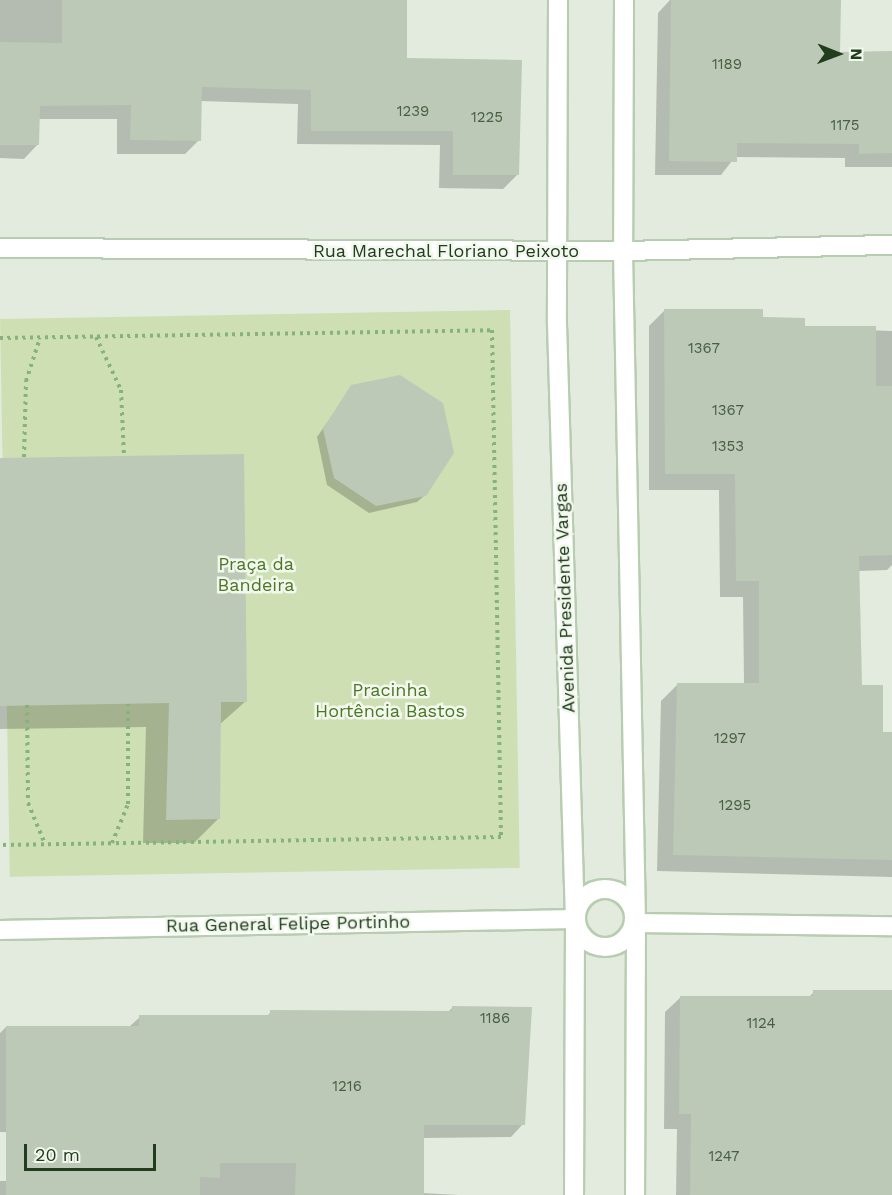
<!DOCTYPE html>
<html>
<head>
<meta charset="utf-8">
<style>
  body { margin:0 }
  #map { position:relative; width:892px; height:1195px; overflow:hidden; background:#e2ebde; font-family:"Work Sans",sans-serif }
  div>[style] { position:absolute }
  .green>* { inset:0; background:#cedfb4; transform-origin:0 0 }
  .shadow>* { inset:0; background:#0003 }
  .building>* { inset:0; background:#bcc9b6 }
  .path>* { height:4px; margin-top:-2px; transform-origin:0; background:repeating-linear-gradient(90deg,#86b27b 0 3px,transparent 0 7.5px) }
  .roads { filter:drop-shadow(2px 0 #b7ccb0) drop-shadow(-2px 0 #b7ccb0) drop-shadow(0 2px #b7ccb0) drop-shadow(0 -2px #b7ccb0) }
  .street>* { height:18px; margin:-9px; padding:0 9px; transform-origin:9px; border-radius:9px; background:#fff }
  .secondary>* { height:18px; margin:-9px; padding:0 9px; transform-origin:9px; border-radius:9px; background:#fff }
  .secondary>.ring { margin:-9px; padding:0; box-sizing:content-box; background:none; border:18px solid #fff; border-radius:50% }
  span { translate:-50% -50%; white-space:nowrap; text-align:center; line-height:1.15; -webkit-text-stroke:5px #f2f8ee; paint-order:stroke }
  .number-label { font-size:15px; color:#485f44 }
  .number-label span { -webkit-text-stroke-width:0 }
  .street-label { font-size:18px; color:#223c1e }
  .park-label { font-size:18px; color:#4d7724 }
  .north { position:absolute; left:808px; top:24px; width:60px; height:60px; -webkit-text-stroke:4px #f2f8ee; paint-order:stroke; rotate:91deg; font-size:16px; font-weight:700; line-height:24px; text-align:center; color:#223c1e }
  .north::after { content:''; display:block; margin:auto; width:21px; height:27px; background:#223c1e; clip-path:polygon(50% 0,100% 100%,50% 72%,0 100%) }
  .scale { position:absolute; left:24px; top:1144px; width:132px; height:27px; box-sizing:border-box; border:3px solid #223c1e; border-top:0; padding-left:8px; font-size:18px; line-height:21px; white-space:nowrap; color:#223c1e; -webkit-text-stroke:4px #f2f8ee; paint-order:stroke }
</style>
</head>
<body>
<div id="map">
  <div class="green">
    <div style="left:510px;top:310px;width:558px;height:510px;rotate:89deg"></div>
  </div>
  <div class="shadow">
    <div style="clip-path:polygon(0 0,405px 0,405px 60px,517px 175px,503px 189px,439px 188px,440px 145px,297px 144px,298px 104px,200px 101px,199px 140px,185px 154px,117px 154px,117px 119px,38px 119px,38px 144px,24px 159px,0 158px)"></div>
    <div style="clip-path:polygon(670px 0,839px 0,838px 53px,892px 52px,892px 167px,845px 167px,845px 158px,735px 157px,721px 175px,655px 175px,658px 13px)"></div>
    <div style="clip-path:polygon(665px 310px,762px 319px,804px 328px,892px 331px,892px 565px,887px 570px,858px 571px,860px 687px,881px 733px,892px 733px,892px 877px,657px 871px,661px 701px,677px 685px,744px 684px,743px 597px,720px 597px,719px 490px,649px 490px,649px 326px)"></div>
    <div style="clip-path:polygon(352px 387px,425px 495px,417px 502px,369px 513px,327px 485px,317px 437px)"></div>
    <div style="clip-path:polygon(0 459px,246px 701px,219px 725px,218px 819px,194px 843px,143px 843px,146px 727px,0 729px)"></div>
    <div style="clip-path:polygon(814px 992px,892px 992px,892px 1195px,676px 1195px,677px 1129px,664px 1129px,665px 1012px,681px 997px,808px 998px)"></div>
    <div style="clip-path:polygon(453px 1007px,523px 1124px,511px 1137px,423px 1138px,422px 1193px,459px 1195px,0 1195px,0 1181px,72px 1180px,72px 1134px,0 1132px,0 1033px,6px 1027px,129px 1027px,140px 1017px,266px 1017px,271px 1012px,447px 1013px)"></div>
  </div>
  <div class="building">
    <div style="clip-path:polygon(62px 0,407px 0,407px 58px,522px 60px,519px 175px,453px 175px,453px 131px,311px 131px,311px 90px,202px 87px,201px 141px,130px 140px,131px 105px,40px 106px,39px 145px,0 145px,0 42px,62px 43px)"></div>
    <div style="clip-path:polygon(671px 0,841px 0,840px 52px,892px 51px,892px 153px,859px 154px,859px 144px,737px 143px,737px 162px,669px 161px)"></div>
    <div style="clip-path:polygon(664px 309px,763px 309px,763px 317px,805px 318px,805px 326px,876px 326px,876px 386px,892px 386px,892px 555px,859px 556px,862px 685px,883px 685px,883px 732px,892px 732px,892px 860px,673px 855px,677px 683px,759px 683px,759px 581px,736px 581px,735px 474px,665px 474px)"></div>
    <div style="clip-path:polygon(400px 375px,443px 403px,454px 453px,426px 496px,376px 506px,334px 478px,323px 429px,351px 385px)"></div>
    <div style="clip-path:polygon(244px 454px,247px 702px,221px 702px,220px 819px,166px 820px,169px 703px,0 706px,0 458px)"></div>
    <div style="clip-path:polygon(813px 990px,892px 990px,892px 1195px,690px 1195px,691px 1114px,679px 1114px,680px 996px,813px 996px)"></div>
    <div style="clip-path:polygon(452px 1006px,532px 1007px,525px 1125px,424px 1125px,424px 1195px,295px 1195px,296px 1163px,220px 1163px,220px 1178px,200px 1177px,200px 1195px,6px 1195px,6px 1026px,139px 1026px,139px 1015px,270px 1015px,270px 1010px,452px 1011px)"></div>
  </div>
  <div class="path">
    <div style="left:96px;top:337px;width:59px;rotate:64.7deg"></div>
    <div style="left:121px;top:390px;width:66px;rotate:87.4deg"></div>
    <div style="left:0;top:338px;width:492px;rotate:-0.9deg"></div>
    <div style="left:492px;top:330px;width:507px;rotate:88.98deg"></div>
    <div style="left:501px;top:837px;width:501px;rotate:179.09deg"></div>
    <div style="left:24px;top:457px;width:76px;rotate:-88.5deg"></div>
    <div style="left:26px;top:381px;width:45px;rotate:-72deg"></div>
    <div style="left:27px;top:705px;width:98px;rotate:89.4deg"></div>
    <div style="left:28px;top:803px;width:44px;rotate:67.5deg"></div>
    <div style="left:112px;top:843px;width:42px;rotate:-67.7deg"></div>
    <div style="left:128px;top:804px;width:100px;rotate:-90deg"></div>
  </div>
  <div class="roads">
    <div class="street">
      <div style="left:623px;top:251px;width:269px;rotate:-1.3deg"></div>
    </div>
    <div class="secondary">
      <div style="left:558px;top:0;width:324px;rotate:90.2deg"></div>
      <div style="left:557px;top:324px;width:595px;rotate:88.27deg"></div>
      <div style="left:575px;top:919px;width:276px;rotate:90.2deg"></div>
      <div style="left:624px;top:0;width:251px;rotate:90.2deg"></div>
      <div style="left:623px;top:251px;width:672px;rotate:88.89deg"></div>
      <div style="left:636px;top:923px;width:272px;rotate:90.2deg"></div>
      <div style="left:0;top:248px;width:623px;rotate:0.28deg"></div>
      <div class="ring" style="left:576px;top:889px;width:40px;height:40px"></div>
      <div style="left:636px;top:923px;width:256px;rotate:0.7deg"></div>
      <div style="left:0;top:930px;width:575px;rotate:-1.1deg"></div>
    </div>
  </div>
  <div class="number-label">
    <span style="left:727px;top:65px">1189</span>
    <span style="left:413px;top:112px">1239</span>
    <span style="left:487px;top:118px">1225</span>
    <span style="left:845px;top:126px">1175</span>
    <span style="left:704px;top:349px">1367</span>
    <span style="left:728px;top:411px">1367</span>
    <span style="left:728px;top:447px">1353</span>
    <span style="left:730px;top:739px">1297</span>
    <span style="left:735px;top:806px">1295</span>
    <span style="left:495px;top:1019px">1186</span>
    <span style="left:761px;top:1024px">1124</span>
    <span style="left:347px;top:1087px">1216</span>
    <span style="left:724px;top:1157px">1247</span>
  </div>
  <div class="street-label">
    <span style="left:446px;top:251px">Rua Marechal Floriano Peixoto</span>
    <span style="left:565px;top:598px;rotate:-92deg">Avenida Presidente Vargas</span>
    <span style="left:288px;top:924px;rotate:-1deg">Rua General Felipe Portinho</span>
  </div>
  <div class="park-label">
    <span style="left:256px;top:575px">Praça da<br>Bandeira</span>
    <span style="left:390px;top:701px">Pracinha<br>Hortência Bastos</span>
  </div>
  <div class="north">N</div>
  <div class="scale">20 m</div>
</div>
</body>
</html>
